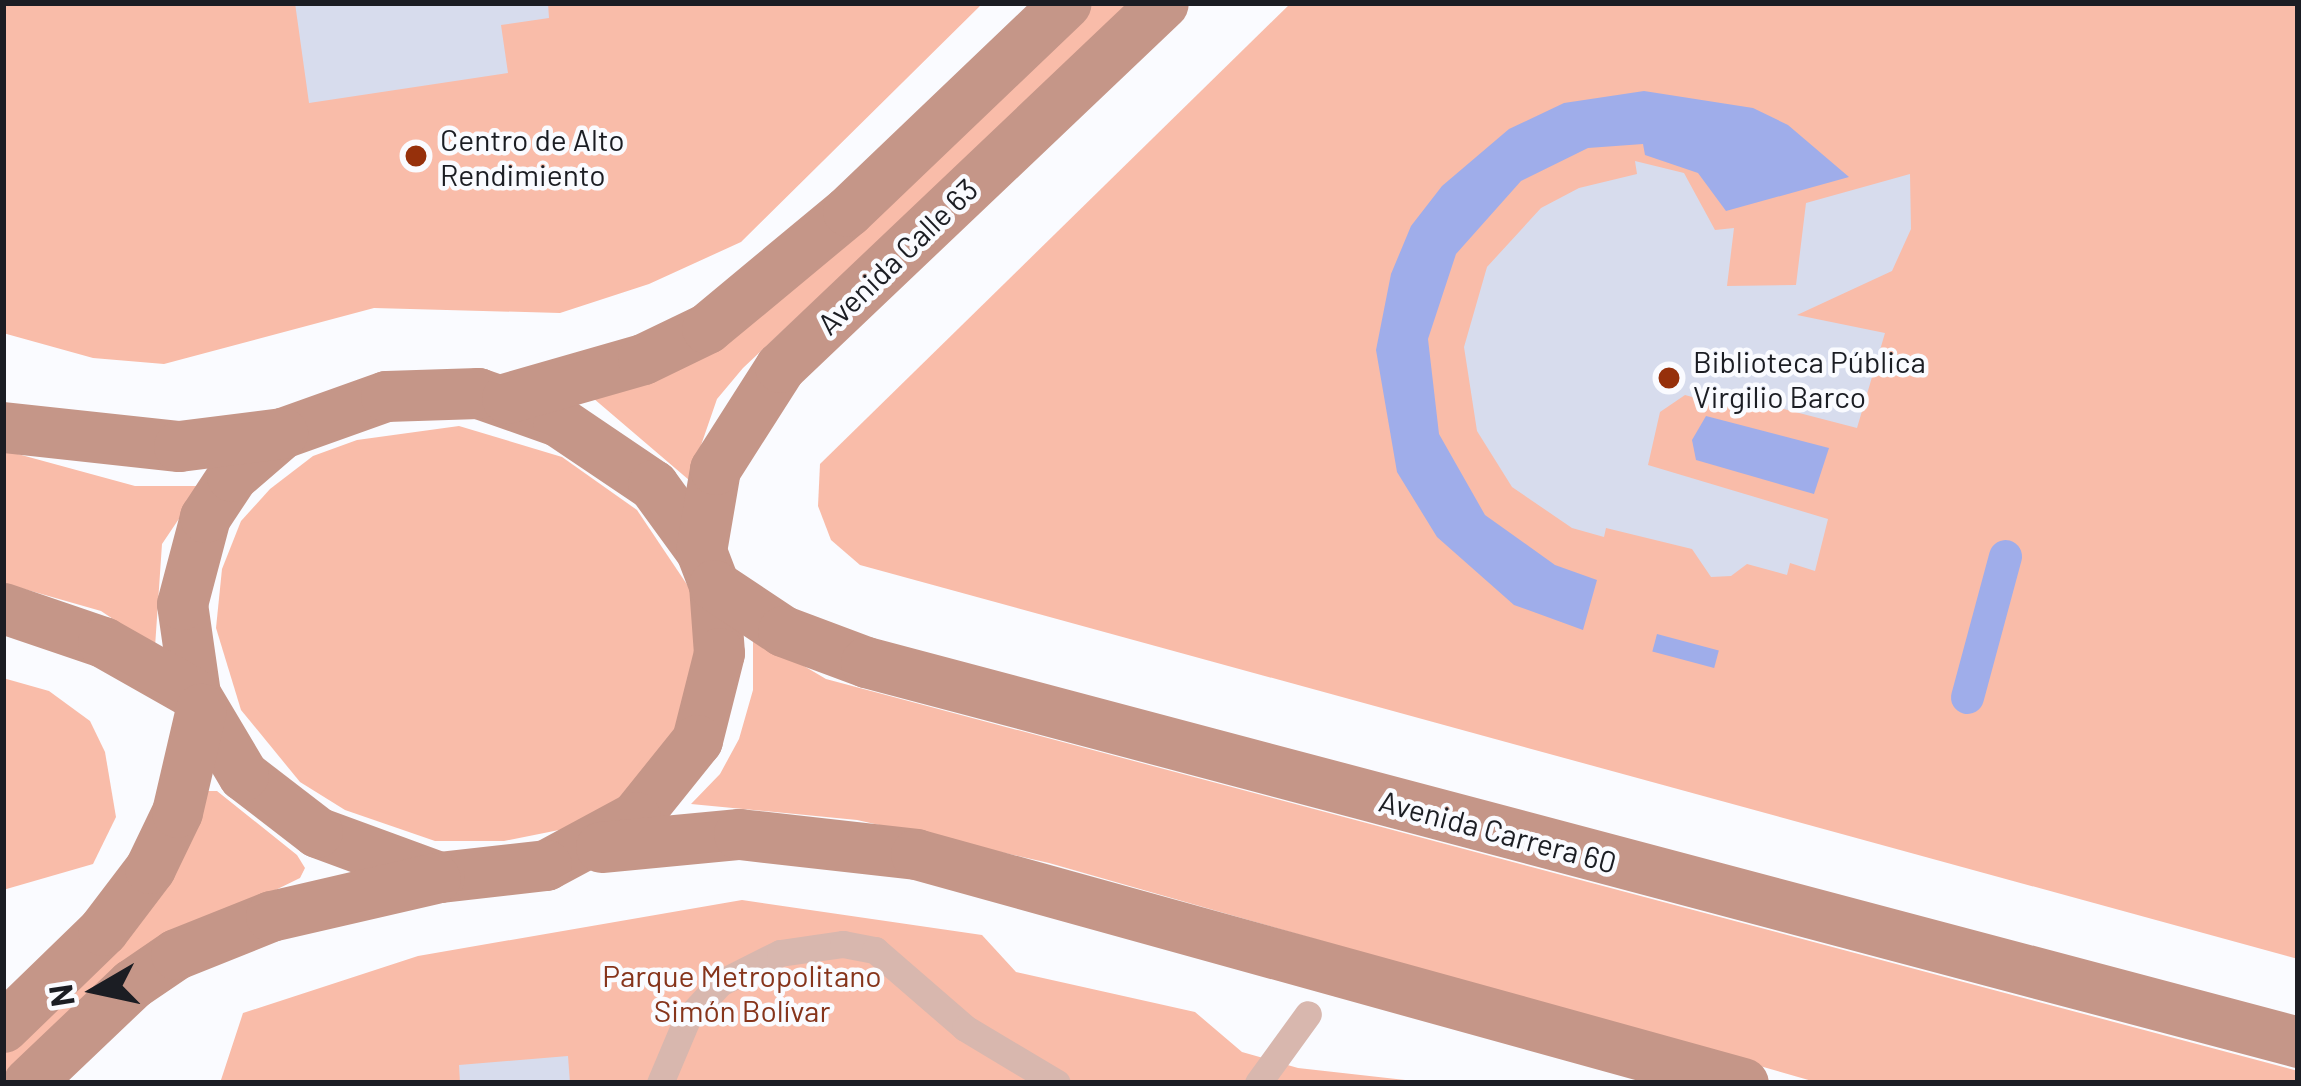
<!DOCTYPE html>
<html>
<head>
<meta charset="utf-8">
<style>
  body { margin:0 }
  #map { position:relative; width:2301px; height:1086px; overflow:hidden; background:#fafbff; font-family:Barlow,sans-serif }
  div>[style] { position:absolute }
  .green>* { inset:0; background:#f9bca9 }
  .water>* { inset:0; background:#9fadea; transform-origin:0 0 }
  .canal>* { height:33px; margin:-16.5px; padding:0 16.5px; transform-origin:16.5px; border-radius:16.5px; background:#9fadea }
  .building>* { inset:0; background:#d7dced }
  .pedestrian>* { height:27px; margin:-13.5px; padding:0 13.5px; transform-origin:13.5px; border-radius:13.5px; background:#d8b7ae }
  .secondary>* { height:51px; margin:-25.5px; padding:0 25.5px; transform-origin:25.5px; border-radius:25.5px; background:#c59688 }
  .dots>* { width:33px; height:33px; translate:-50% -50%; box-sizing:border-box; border:6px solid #fafbff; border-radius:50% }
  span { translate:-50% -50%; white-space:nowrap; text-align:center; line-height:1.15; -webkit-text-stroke:9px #fafbff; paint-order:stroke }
  .poi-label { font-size:30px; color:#1b1d23 }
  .left { translate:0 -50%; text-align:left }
  .street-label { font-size:30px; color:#1b1d23 }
  .park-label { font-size:30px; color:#86341b }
  .frame { position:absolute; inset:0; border:6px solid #1b1d23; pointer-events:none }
  .north { position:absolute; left:36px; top:930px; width:120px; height:120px; -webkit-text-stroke:9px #fafbff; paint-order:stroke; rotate:261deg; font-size:33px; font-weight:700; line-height:48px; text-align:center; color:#1b1d23 }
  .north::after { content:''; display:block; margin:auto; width:42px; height:54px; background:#1b1d23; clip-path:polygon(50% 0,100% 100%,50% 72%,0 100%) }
</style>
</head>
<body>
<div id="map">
  <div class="green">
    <div style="clip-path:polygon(3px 3px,983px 3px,741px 242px,649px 284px,560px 313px,374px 308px,164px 364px,93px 358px,3px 333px)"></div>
    <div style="clip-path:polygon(1092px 3px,1132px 3px,743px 368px,717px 399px,689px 480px,593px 398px,808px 274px)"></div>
    <div style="clip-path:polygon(1291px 3px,2298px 3px,2298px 959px,860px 565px,831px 540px,818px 506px,820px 464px)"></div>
    <div style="clip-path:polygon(459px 426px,562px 457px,637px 510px,690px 589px,698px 644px,692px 702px,662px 760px,621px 800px,569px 828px,504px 841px,435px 841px,345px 810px,300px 782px,241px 710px,216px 628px,222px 569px,241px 521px,270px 489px,313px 456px,357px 440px)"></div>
    <div style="clip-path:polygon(3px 450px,135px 486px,201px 486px,162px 544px,155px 647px,101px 611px,3px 583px)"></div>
    <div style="clip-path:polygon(753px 636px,826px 679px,2298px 1071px,2298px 1083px,1819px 1083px,1049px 863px,857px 820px,691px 804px,720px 774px,739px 739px,753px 690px)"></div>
    <div style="clip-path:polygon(3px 678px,49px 691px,90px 721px,105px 752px,116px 817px,93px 864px,3px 890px)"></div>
    <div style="clip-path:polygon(202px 791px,217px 791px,297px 855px,305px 868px,300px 878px,125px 964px,3px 1077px,3px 1052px,160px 897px,183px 858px)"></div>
    <div style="clip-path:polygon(742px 900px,982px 935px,1016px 972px,1195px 1012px,1242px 1052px,1298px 1068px,1432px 1083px,220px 1083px,243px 1013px,418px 956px)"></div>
  </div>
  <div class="water">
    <div style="clip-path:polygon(1644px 91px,1753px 108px,1788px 125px,1849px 177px,1726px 211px,1698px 173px,1645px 155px,1643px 144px,1588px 148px,1521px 181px,1456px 254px,1428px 339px,1439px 434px,1485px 515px,1555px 565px,1597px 580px,1583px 630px,1514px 605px,1437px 537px,1397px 472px,1376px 350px,1391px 274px,1411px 226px,1442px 186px,1509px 129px,1564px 103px)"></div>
    <div style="clip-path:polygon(1706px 416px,1829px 448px,1814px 494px,1696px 460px,1692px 440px)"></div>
    <div style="left:1657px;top:634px;width:64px;height:18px;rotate:15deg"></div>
  </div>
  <div class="canal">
    <div style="left:1967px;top:697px;width:146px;rotate:-74.9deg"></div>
  </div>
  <div class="building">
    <div style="clip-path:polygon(295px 3px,548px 3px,549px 18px,501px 25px,508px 73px,309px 103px)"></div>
    <div style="clip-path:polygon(1635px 161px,1684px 173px,1715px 230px,1734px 228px,1727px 286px,1796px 285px,1806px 203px,1910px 174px,1911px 229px,1892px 271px,1797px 315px,1885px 333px,1857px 428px,1745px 399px,1740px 410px,1685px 395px,1660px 412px,1648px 465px,1828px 519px,1815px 571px,1790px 563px,1787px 575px,1747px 564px,1731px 576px,1711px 577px,1692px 549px,1606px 528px,1604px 537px,1572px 528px,1512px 487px,1477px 431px,1464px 347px,1487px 267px,1541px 208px,1579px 188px,1637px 174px)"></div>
    <div style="clip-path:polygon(568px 1056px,570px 1083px,460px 1083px,459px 1065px)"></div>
  </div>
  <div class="pedestrian">
    <div style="left:660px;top:1083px;width:69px;rotate:-67.1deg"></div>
    <div style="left:687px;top:1019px;width:49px;rotate:-47.5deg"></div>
    <div style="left:720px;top:983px;width:67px;rotate:-26.6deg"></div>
    <div style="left:780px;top:953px;width:64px;rotate:-8.1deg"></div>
    <div style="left:843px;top:944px;width:33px;rotate:11deg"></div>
    <div style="left:875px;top:950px;width:119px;rotate:40.9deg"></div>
    <div style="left:965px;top:1028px;width:107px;rotate:30.9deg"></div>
    <div style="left:1258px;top:1083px;width:85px;rotate:-54.1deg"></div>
  </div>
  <div class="secondary">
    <div style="left:478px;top:393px;width:85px;rotate:19.3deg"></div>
    <div style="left:558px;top:421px;width:115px;rotate:34deg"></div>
    <div style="left:653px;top:485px;width:82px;rotate:54deg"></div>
    <div style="left:701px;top:551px;width:36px;rotate:69deg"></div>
    <div style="left:714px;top:585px;width:68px;rotate:85.8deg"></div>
    <div style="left:719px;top:653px;width:90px;rotate:104.2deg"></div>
    <div style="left:697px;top:740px;width:99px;rotate:128.8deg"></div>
    <div style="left:635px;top:817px;width:101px;rotate:151.7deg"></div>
    <div style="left:546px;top:865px;width:108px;rotate:173.6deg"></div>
    <div style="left:439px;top:877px;width:130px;rotate:-159.8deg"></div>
    <div style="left:317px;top:832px;width:93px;rotate:-142.4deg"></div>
    <div style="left:243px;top:775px;width:94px;rotate:-120.7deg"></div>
    <div style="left:195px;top:694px;width:91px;rotate:-98.2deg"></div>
    <div style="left:182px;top:604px;width:90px;rotate:-75.2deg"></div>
    <div style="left:205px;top:517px;width:49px;rotate:-56.6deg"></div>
    <div style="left:232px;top:476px;width:66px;rotate:-40.7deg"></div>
    <div style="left:282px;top:433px;width:110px;rotate:-19.6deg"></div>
    <div style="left:386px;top:396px;width:92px;rotate:-1.9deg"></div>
    <div style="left:507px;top:398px;width:141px;rotate:-16deg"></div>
    <div style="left:643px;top:359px;width:71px;rotate:-25.8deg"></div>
    <div style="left:707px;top:328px;width:183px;rotate:-39.7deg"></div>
    <div style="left:848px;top:211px;width:301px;rotate:-43.7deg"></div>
    <div style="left:3px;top:427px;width:177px;rotate:6.2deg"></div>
    <div style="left:179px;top:446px;width:104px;rotate:-7.2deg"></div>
    <div style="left:701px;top:551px;width:83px;rotate:-80.3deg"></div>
    <div style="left:715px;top:469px;width:121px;rotate:-57.5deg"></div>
    <div style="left:780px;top:367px;width:528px;rotate:-43.54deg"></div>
    <div style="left:714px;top:585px;width:83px;rotate:33.7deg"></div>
    <div style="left:783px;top:631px;width:89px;rotate:20.5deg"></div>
    <div style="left:866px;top:662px;width:1482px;rotate:14.86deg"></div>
    <div style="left:3px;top:608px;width:106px;rotate:18.8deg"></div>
    <div style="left:103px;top:642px;width:106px;rotate:29.5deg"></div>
    <div style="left:601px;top:847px;width:139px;rotate:-5.4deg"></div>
    <div style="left:739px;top:834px;width:178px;rotate:6.4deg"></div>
    <div style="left:916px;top:854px;width:858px;rotate:15.48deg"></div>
    <div style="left:3px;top:1027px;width:139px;rotate:-44.1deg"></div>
    <div style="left:103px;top:930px;width:78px;rotate:-52.8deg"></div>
    <div style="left:150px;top:868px;width:62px;rotate:-64.3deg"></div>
    <div style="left:177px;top:812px;width:106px;rotate:-76.9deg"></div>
    <div style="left:28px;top:1083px;width:144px;rotate:-43.6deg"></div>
    <div style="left:132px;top:984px;width:53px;rotate:-34.3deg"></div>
    <div style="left:176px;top:954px;width:102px;rotate:-21.8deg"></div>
    <div style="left:271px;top:916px;width:168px;rotate:-13deg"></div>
  </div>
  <div class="dots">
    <div style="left:416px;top:156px;background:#96300b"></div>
    <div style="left:1669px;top:378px;background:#96300b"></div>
  </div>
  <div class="poi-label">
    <span class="left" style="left:440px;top:156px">Centro de Alto<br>Rendimiento</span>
    <span class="left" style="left:1693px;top:378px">Biblioteca Pública<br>Virgilio Barco</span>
  </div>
  <div class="street-label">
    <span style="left:897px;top:256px;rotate:-44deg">Avenida Calle 63</span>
    <span style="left:1498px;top:831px;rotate:15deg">Avenida Carrera 60</span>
  </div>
  <div class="park-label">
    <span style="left:742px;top:992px">Parque Metropolitano<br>Simón Bolívar</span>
  </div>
  <div class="frame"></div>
  <div class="north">N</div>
</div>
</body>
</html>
